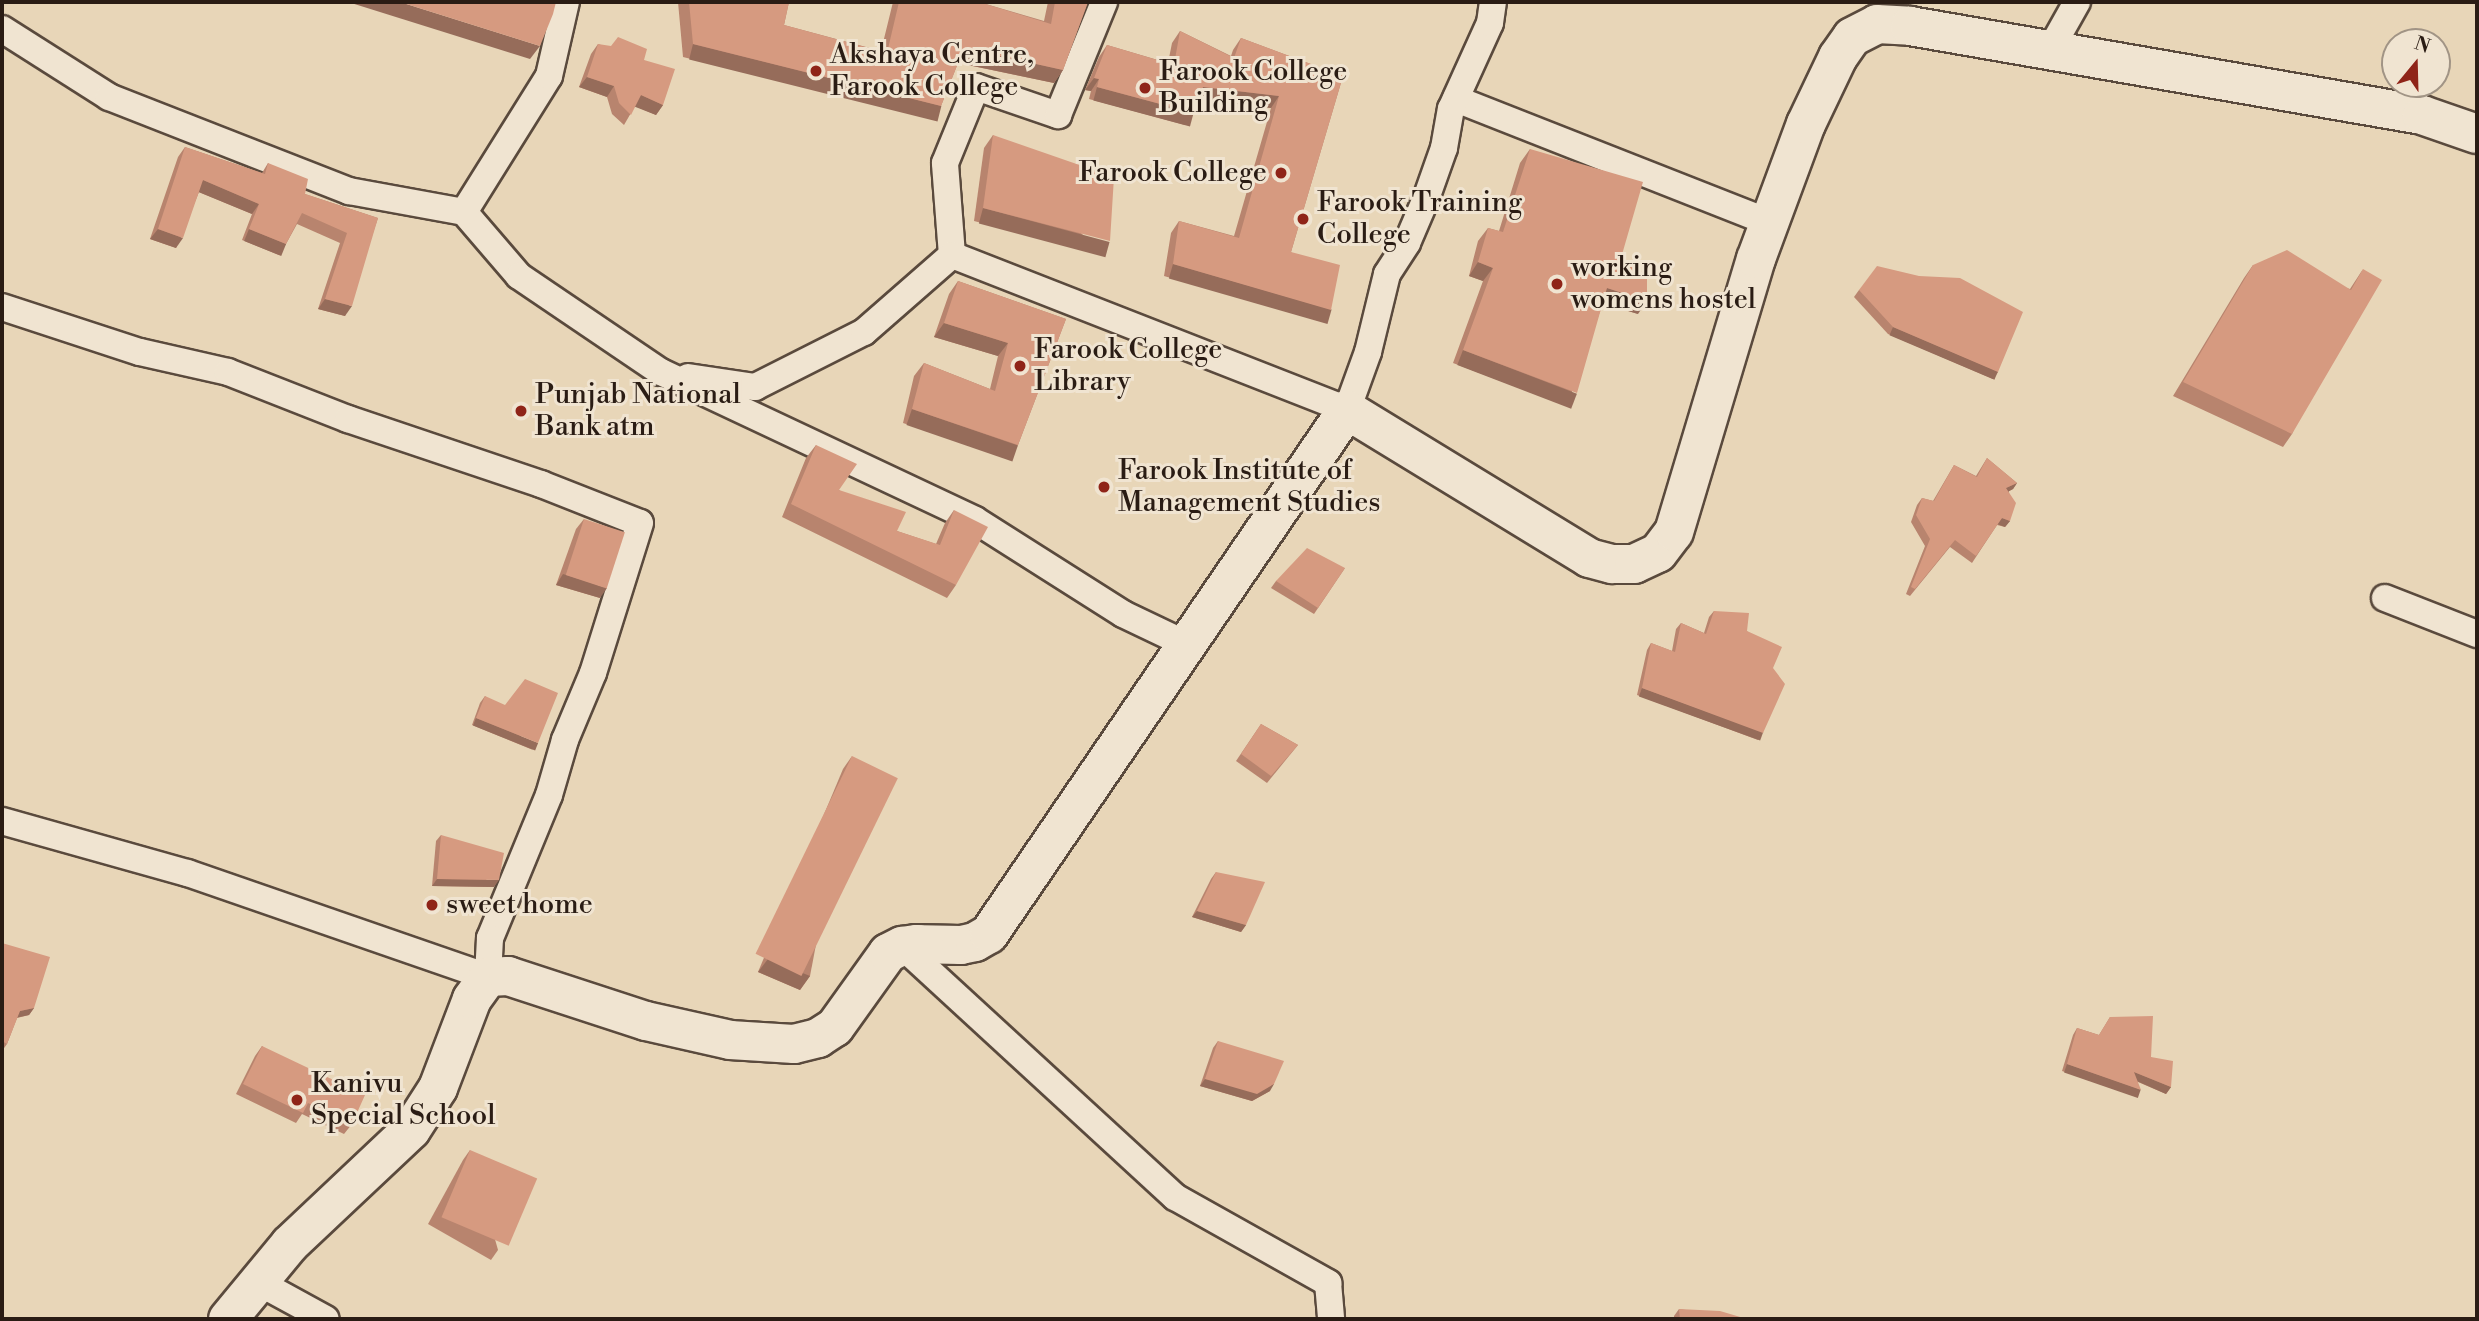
<!DOCTYPE html>
<html>
<head>
<meta charset="utf-8">
<style>
  body { margin:0 }
  #map { position:relative; width:2479px; height:1321px; overflow:hidden; background:#e8d6b8; font-family:"Libre Bodoni",serif }
  div>[style] { position:absolute }
  .roads { filter:drop-shadow(2px 0 #5a4a3d) drop-shadow(-2px 0 #5a4a3d) drop-shadow(0 2px #5a4a3d) drop-shadow(0 -2px #5a4a3d) }
  .street>* { height:26px; margin:-13px; padding:0 13px; transform-origin:13px; border-radius:13px; background:#f0e4d1 }
  .secondary>* { height:38px; margin:-19px; padding:0 19px; transform-origin:19px; border-radius:19px; background:#f0e4d1 }
  .wall>* { inset:0; background:#b8846e }
  .shaded-wall>* { inset:0; background:#966c5a; transform-origin:0 0 }
  .building>* { inset:0; background:#d69a80; transform-origin:0 0 }
  .dots>* { width:19px; height:19px; translate:-50% -50%; box-sizing:border-box; border:4px solid #f0e4d1; border-radius:50% }
  span { translate:-50% -50%; white-space:nowrap; text-align:center; line-height:1.15; -webkit-text-stroke:6px #f0e4d1; paint-order:stroke }
  .poi-label { font-size:28px; color:#2a1c14 }
  .left { translate:0 -50%; text-align:left }
  .right { translate:-100% -50%; text-align:right }
  .frame { position:absolute; inset:0; border:4px solid #2a1c14; pointer-events:none }
  .north { position:absolute; left:2381px; top:28px; width:70px; height:70px; box-sizing:border-box; background:#f0e4d1; border:2px solid #a19485; border-radius:50%; rotate:19deg; font-size:19px; font-weight:700; line-height:28px; text-align:center; color:#2a1c14 }
  .north::after { content:''; display:block; margin:auto; width:24px; height:32px; background:#8f2418; clip-path:polygon(50% 0,100% 100%,50% 72%,0 100%) }
</style>
</head>
<body>
<div id="map">
  <div class="roads">
    <div class="street">
      <div style="left:2px;top:29px;width:127px;rotate:32.4deg"></div>
      <div style="left:109px;top:97px;width:258px;rotate:21.4deg"></div>
      <div style="left:349px;top:191px;width:117px;rotate:10.3deg"></div>
      <div style="left:464px;top:212px;width:84px;rotate:49.3deg"></div>
      <div style="left:519px;top:276px;width:171px;rotate:34.1deg"></div>
      <div style="left:661px;top:372px;width:347px;rotate:25.2deg"></div>
      <div style="left:975px;top:520px;width:175px;rotate:32.4deg"></div>
      <div style="left:1123px;top:614px;width:72px;rotate:25.5deg"></div>
      <div style="left:2050px;top:50px;width:55px;rotate:-60.6deg"></div>
      <div style="left:1456px;top:99px;width:336px;rotate:21.5deg"></div>
      <div style="left:464px;top:212px;width:160px;rotate:-58deg"></div>
      <div style="left:549px;top:76px;width:76px;rotate:-77.1deg"></div>
      <div style="left:952px;top:255px;width:92px;rotate:-94.4deg"></div>
      <div style="left:945px;top:163px;width:82px;rotate:-67.8deg"></div>
      <div style="left:976px;top:87px;width:87px;rotate:18.9deg"></div>
      <div style="left:1058px;top:115px;width:122px;rotate:-67.8deg"></div>
      <div style="left:2px;top:307px;width:145px;rotate:18.1deg"></div>
      <div style="left:140px;top:352px;width:90px;rotate:12.8deg"></div>
      <div style="left:228px;top:372px;width:129px;rotate:21.4deg"></div>
      <div style="left:348px;top:419px;width:204px;rotate:18.6deg"></div>
      <div style="left:541px;top:484px;width:106px;rotate:21.5deg"></div>
      <div style="left:640px;top:523px;width:157px;rotate:107.4deg"></div>
      <div style="left:593px;top:673px;width:73px;rotate:112.7deg"></div>
      <div style="left:565px;top:740px;width:57px;rotate:106.2deg"></div>
      <div style="left:549px;top:795px;width:155px;rotate:112.4deg"></div>
      <div style="left:490px;top:938px;width:39px;rotate:93deg"></div>
      <div style="left:488px;top:977px;width:318px;rotate:-160.9deg"></div>
      <div style="left:187px;top:873px;width:192px;rotate:-164.3deg"></div>
      <div style="left:688px;top:377px;width:68px;rotate:8.5deg"></div>
      <div style="left:755px;top:387px;width:122px;rotate:-26.8deg"></div>
      <div style="left:864px;top:332px;width:117px;rotate:-41.2deg"></div>
      <div style="left:952px;top:255px;width:424px;rotate:21.4deg"></div>
      <div style="left:1347px;top:410px;width:62px;rotate:-70.1deg"></div>
      <div style="left:1368px;top:352px;width:80px;rotate:-76.3deg"></div>
      <div style="left:1387px;top:274px;width:37px;rotate:-57deg"></div>
      <div style="left:1407px;top:243px;width:51px;rotate:-66.9deg"></div>
      <div style="left:1427px;top:196px;width:51px;rotate:-70.5deg"></div>
      <div style="left:1444px;top:148px;width:40px;rotate:-80deg"></div>
      <div style="left:1451px;top:109px;width:94px;rotate:-65.6deg"></div>
      <div style="left:1490px;top:23px;width:21px;rotate:-82deg"></div>
      <div style="left:2385px;top:598px;width:99px;rotate:21.4deg"></div>
      <div style="left:902px;top:946px;width:371px;rotate:42.6deg"></div>
      <div style="left:1175px;top:1197px;width:176px;rotate:29.3deg"></div>
      <div style="left:1328px;top:1283px;width:36px;rotate:85deg"></div>
      <div style="left:258px;top:1282px;width:77px;rotate:28.6deg"></div>
    </div>
    <div class="secondary">
      <div style="left:228px;top:1319px;width:97px;rotate:-50.4deg"></div>
      <div style="left:290px;top:1244px;width:166px;rotate:-43.3deg"></div>
      <div style="left:411px;top:1130px;width:50px;rotate:-57.3deg"></div>
      <div style="left:438px;top:1088px;width:95px;rotate:-69.1deg"></div>
      <div style="left:472px;top:999px;width:27px;rotate:-54deg"></div>
      <div style="left:488px;top:977px;width:20px;rotate:-3deg"></div>
      <div style="left:508px;top:976px;width:145px;rotate:18.1deg"></div>
      <div style="left:646px;top:1021px;width:86px;rotate:12.7deg"></div>
      <div style="left:730px;top:1040px;width:64px;rotate:3.6deg"></div>
      <div style="left:794px;top:1044px;width:25px;rotate:-14deg"></div>
      <div style="left:818px;top:1038px;width:20px;rotate:-33deg"></div>
      <div style="left:835px;top:1027px;width:91px;rotate:-54.4deg"></div>
      <div style="left:888px;top:953px;width:16px;rotate:-27deg"></div>
      <div style="left:902px;top:946px;width:15px;rotate:-8deg"></div>
      <div style="left:917px;top:944px;width:44px;rotate:1.3deg"></div>
      <div style="left:961px;top:945px;width:14px;rotate:-12deg"></div>
      <div style="left:975px;top:942px;width:16px;rotate:-30deg"></div>
      <div style="left:989px;top:934px;width:635px;rotate:-55.66deg"></div>
      <div style="left:1347px;top:410px;width:284px;rotate:31.4deg"></div>
      <div style="left:1589px;top:558px;width:24px;rotate:15deg"></div>
      <div style="left:1612px;top:564px;width:22px"></div>
      <div style="left:1634px;top:564px;width:26px;rotate:-25deg"></div>
      <div style="left:1658px;top:553px;width:26px;rotate:-53deg"></div>
      <div style="left:1674px;top:532px;width:285px;rotate:-73.3deg"></div>
      <div style="left:1756px;top:259px;width:144px;rotate:-69.7deg"></div>
      <div style="left:1806px;top:124px;width:74px;rotate:-64.5deg"></div>
      <div style="left:1838px;top:57px;width:24px;rotate:-55deg"></div>
      <div style="left:1852px;top:37px;width:28px;rotate:-27deg"></div>
      <div style="left:1877px;top:24px;width:33px;rotate:3deg"></div>
      <div style="left:1910px;top:26px;width:520px;rotate:9.86deg"></div>
      <div style="left:2422px;top:115px;width:58px;rotate:19.1deg"></div>
    </div>
  </div>
  <div class="wall">
    <div style="clip-path:polygon(678px 2px,789px 2px,784px 25px,881px 51px,893px 2px,979px 2px,1044px 21px,1048px 2px,1088px 2px,1063px 70px,1054px 83px,958px 63px,941px 106px,932px 119px,683px 57px)"></div>
    <div style="clip-path:polygon(1180px 31px,1231px 56px,1233px 50px,1241px 38px,1343px 76px,1291px 252px,1331px 310px,1323px 322px,1164px 276px,1171px 233px,1179px 221px,1234px 236px,1271px 108px,1198px 99px,1194px 113px,1185px 125px,1089px 99px,1091px 91px,1085px 90px,1099px 57px,1107px 45px,1168px 63px,1172px 43px)"></div>
    <div style="clip-path:polygon(598px 44px,644px 60px,663px 105px,656px 115px,635px 106px,624px 125px,612px 114px,607px 97px,579px 87px,591px 54px)"></div>
    <div style="clip-path:polygon(993px 135px,1100px 254px,974px 221px,984px 148px)"></div>
    <div style="clip-path:polygon(185px 147px,262px 173px,268px 163px,305px 194px,378px 218px,345px 316px,318px 309px,340px 243px,297px 224px,286px 244px,279px 255px,242px 240px,252px 214px,199px 192px,176px 248px,150px 239px,178px 157px)"></div>
    <div style="clip-path:polygon(1530px 149px,1621px 258px,1638px 314px,1603px 303px,1567px 406px,1453px 363px,1483px 281px,1469px 276px,1478px 241px,1488px 228px,1499px 231px,1520px 163px)"></div>
    <div style="clip-path:polygon(2253px 265px,2350px 289px,2363px 269px,2292px 434px,2283px 447px,2173px 396px,2244px 278px)"></div>
    <div style="clip-path:polygon(1919px 276px,1998px 372px,1993px 379px,1888px 334px,1854px 297px,1859px 290px)"></div>
    <div style="clip-path:polygon(958px 281px,1066px 319px,1018px 445px,1009px 458px,903px 423px,914px 376px,924px 363px,990px 389px,998px 356px,934px 337px,949px 294px)"></div>
    <div style="clip-path:polygon(816px 445px,839px 490px,897px 531px,936px 544px,945px 523px,954px 510px,956px 585px,947px 598px,782px 517px,806px 458px)"></div>
    <div style="clip-path:polygon(1987px 458px,2017px 483px,2013px 489px,2009px 491px,2010px 521px,2005px 527px,1997px 525px,1972px 563px,1950px 547px,1910px 596px,1906px 594px,1925px 546px,1911px 522px,1917px 505px,1922px 498px,1933px 501px,1954px 465px,1976px 476px)"></div>
    <div style="clip-path:polygon(584px 519px,600px 598px,556px 585px,576px 529px)"></div>
    <div style="clip-path:polygon(1345px 568px,1314px 614px,1271px 588px,1276px 581px)"></div>
    <div style="clip-path:polygon(1714px 611px,1747px 631px,1773px 668px,1758px 740px,1637px 695px,1647px 650px,1651px 643px,1672px 651px,1676px 629px,1681px 623px,1704px 633px,1709px 617px)"></div>
    <div style="clip-path:polygon(485px 696px,533px 750px,472px 725px,480px 703px)"></div>
    <div style="clip-path:polygon(1261px 724px,1298px 745px,1267px 783px,1236px 761px)"></div>
    <div style="clip-path:polygon(852px 756px,810px 976px,800px 990px,758px 972px,843px 769px)"></div>
    <div style="clip-path:polygon(441px 835px,494px 887px,432px 886px,436px 841px)"></div>
    <div style="clip-path:polygon(1216px 872px,1246px 925px,1241px 932px,1192px 917px,1211px 879px)"></div>
    <div style="clip-path:polygon(2px 943px,34px 1008px,29px 1015px,17px 1018px,7px 1044px,2px 1051px)"></div>
    <div style="clip-path:polygon(2110px 1017px,2151px 1057px,2171px 1087px,2166px 1094px,2138px 1082px,2137px 1097px,2062px 1071px,2073px 1035px,2077px 1028px,2099px 1035px)"></div>
    <div style="clip-path:polygon(1218px 1041px,1270px 1091px,1252px 1101px,1200px 1086px,1213px 1048px)"></div>
    <div style="clip-path:polygon(262px 1046px,352px 1124px,344px 1134px,302px 1114px,296px 1123px,236px 1094px,255px 1056px)"></div>
    <div style="clip-path:polygon(470px 1150px,498px 1250px,491px 1260px,428px 1224px,463px 1160px)"></div>
    <div style="clip-path:polygon(1679px 1309px,1747px 1319px,1674px 1319px,1674px 1316px)"></div>
  </div>
  <div class="shaded-wall">
    <div style="clip-path:polygon(348px 2px,400px 2px,540px 46px,530px 59px)"></div>
    <div style="left:693px;top:44px;width:256px;height:16px;rotate:14deg"></div>
    <div style="clip-path:polygon(964px 48px,1063px 70px,1054px 83px,954px 62px)"></div>
    <div style="clip-path:polygon(587px 77px,614px 86px,607px 97px,579px 87px)"></div>
    <div style="clip-path:polygon(1094px 78px,1099px 79px,1091px 91px,1085px 90px)"></div>
    <div style="left:1097px;top:87px;width:100px;height:14px;rotate:15deg"></div>
    <div style="clip-path:polygon(1203px 87px,1279px 96px,1271px 108px,1194px 99px)"></div>
    <div style="clip-path:polygon(641px 95px,663px 105px,656px 115px,633px 106px)"></div>
    <div style="clip-path:polygon(203px 180px,259px 204px,252px 214px,196px 191px)"></div>
    <div style="left:983px;top:208px;width:131px;height:16px;rotate:15deg"></div>
    <div style="clip-path:polygon(158px 229px,183px 238px,176px 248px,150px 239px)"></div>
    <div style="left:249px;top:229px;width:40px;height:13px;rotate:22deg"></div>
    <div style="clip-path:polygon(1478px 262px,1493px 268px,1483px 281px,1469px 276px)"></div>
    <div style="left:1173px;top:264px;width:165px;height:15px;rotate:16deg"></div>
    <div style="clip-path:polygon(1607px 288px,1647px 301px,1638px 314px,1598px 302px)"></div>
    <div style="clip-path:polygon(325px 299px,352px 306px,345px 316px,318px 309px)"></div>
    <div style="clip-path:polygon(944px 323px,1008px 343px,998px 356px,934px 337px)"></div>
    <div style="left:1893px;top:327px;width:114px;height:9px;rotate:23deg"></div>
    <div style="left:1463px;top:350px;width:122px;height:16px;rotate:21deg"></div>
    <div style="left:912px;top:409px;width:112px;height:17px;rotate:19deg"></div>
    <div style="clip-path:polygon(2017px 483px,2013px 489px,2002px 495px,2006px 488px)"></div>
    <div style="clip-path:polygon(2002px 518px,2010px 521px,2005px 527px,1997px 524px)"></div>
    <div style="clip-path:polygon(563px 574px,607px 588px,600px 598px,556px 585px)"></div>
    <div style="left:1642px;top:688px;width:129px;height:9px;rotate:20deg"></div>
    <div style="left:476px;top:718px;width:67px;height:8px;rotate:22deg"></div>
    <div style="clip-path:polygon(437px 879px,499px 880px,494px 887px,432px 886px)"></div>
    <div style="clip-path:polygon(1197px 911px,1246px 925px,1241px 932px,1192px 917px)"></div>
    <div style="clip-path:polygon(768px 959px,810px 976px,800px 990px,758px 972px)"></div>
    <div style="clip-path:polygon(34px 1008px,29px 1015px,15px 1018px,20px 1011px)"></div>
    <div style="left:2067px;top:1064px;width:78px;height:9px;rotate:19deg"></div>
    <div style="clip-path:polygon(2134px 1072px,2171px 1087px,2166px 1094px,2130px 1078px)"></div>
    <div style="clip-path:polygon(1205px 1079px,1274px 1084px,1270px 1091px,1252px 1101px,1200px 1086px)"></div>
  </div>
  <div class="building">
    <div style="clip-path:polygon(400px 2px,556px 2px,553px 14px,540px 46px)"></div>
    <div style="clip-path:polygon(689px 2px,789px 2px,784px 25px,887px 53px,899px 2px,979px 2px,1051px 24px,1055px 2px,1088px 2px,1063px 70px,964px 48px,941px 106px,693px 44px)"></div>
    <div style="clip-path:polygon(1180px 31px,1234px 58px,1241px 38px,1343px 76px,1291px 252px,1340px 265px,1331px 310px,1173px 264px,1179px 221px,1239px 238px,1279px 96px,1203px 87px,1194px 113px,1097px 87px,1099px 79px,1094px 78px,1107px 45px,1174px 65px)"></div>
    <div style="clip-path:polygon(618px 37px,647px 49px,644px 60px,675px 69px,663px 105px,641px 95px,631px 115px,619px 103px,614px 86px,587px 77px,598px 44px,611px 46px)"></div>
    <div style="clip-path:polygon(993px 135px,1114px 177px,1110px 241px,983px 208px)"></div>
    <div style="clip-path:polygon(185px 147px,265px 174px,268px 163px,308px 179px,305px 194px,378px 218px,352px 306px,325px 299px,347px 233px,302px 213px,286px 244px,249px 229px,259px 204px,203px 180px,183px 238px,158px 229px)"></div>
    <div style="clip-path:polygon(1530px 149px,1643px 182px,1621px 258px,1647px 275px,1647px 301px,1607px 288px,1577px 393px,1463px 350px,1493px 268px,1478px 262px,1488px 228px,1503px 232px)"></div>
    <div style="clip-path:polygon(2287px 250px,2351px 290px,2363px 269px,2382px 280px,2292px 434px,2183px 382px,2253px 265px)"></div>
    <div style="clip-path:polygon(1877px 266px,1919px 276px,1960px 278px,2023px 312px,1998px 372px,1893px 327px,1859px 290px)"></div>
    <div style="clip-path:polygon(958px 281px,1066px 319px,1018px 445px,912px 409px,924px 363px,995px 391px,1008px 343px,944px 323px)"></div>
    <div style="clip-path:polygon(816px 445px,857px 464px,839px 490px,906px 512px,897px 531px,940px 545px,954px 510px,988px 527px,956px 585px,791px 504px)"></div>
    <div style="clip-path:polygon(1987px 458px,2017px 483px,2006px 488px,2016px 503px,2010px 521px,2002px 518px,1976px 556px,1955px 540px,1915px 589px,1911px 587px,1930px 539px,1916px 515px,1922px 498px,1934px 501px,1954px 465px,1977px 477px)"></div>
    <div style="left:584px;top:519px;width:43px;height:59px;rotate:18deg"></div>
    <div style="clip-path:polygon(1307px 548px,1345px 568px,1318px 608px,1276px 581px)"></div>
    <div style="clip-path:polygon(1714px 611px,1749px 613px,1747px 631px,1782px 647px,1773px 668px,1785px 684px,1763px 733px,1642px 688px,1651px 643px,1675px 652px,1681px 623px,1706px 634px)"></div>
    <div style="clip-path:polygon(525px 679px,558px 693px,538px 743px,476px 718px,485px 696px,505px 705px)"></div>
    <div style="clip-path:polygon(1261px 724px,1298px 745px,1271px 776px,1241px 754px)"></div>
    <div style="left:852px;top:756px;width:51px;height:220px;rotate:26deg"></div>
    <div style="clip-path:polygon(441px 835px,504px 853px,499px 880px,437px 879px)"></div>
    <div style="clip-path:polygon(1216px 872px,1265px 882px,1246px 925px,1197px 911px)"></div>
    <div style="clip-path:polygon(2px 943px,50px 957px,34px 1008px,20px 1011px,7px 1044px,2px 1041px)"></div>
    <div style="clip-path:polygon(2153px 1016px,2151px 1057px,2173px 1061px,2171px 1087px,2134px 1072px,2141px 1090px,2067px 1064px,2077px 1028px,2099px 1035px,2110px 1017px)"></div>
    <div style="clip-path:polygon(1218px 1041px,1284px 1061px,1274px 1084px,1257px 1094px,1205px 1079px)"></div>
    <div style="clip-path:polygon(262px 1046px,365px 1095px,352px 1124px,308px 1103px,303px 1113px,243px 1084px)"></div>
    <div style="left:470px;top:1150px;width:73px;height:73px;rotate:23deg"></div>
    <div style="clip-path:polygon(1679px 1309px,1720px 1311px,1747px 1319px,1680px 1319px)"></div>
  </div>
  <div class="dots">
    <div style="left:816px;top:71px;background:#8f2418"></div>
    <div style="left:1145px;top:88px;background:#8f2418"></div>
    <div style="left:1281px;top:173px;background:#8f2418"></div>
    <div style="left:1303px;top:219px;background:#8f2418"></div>
    <div style="left:1557px;top:284px;background:#8f2418"></div>
    <div style="left:1020px;top:366px;background:#8f2418"></div>
    <div style="left:521px;top:411px;background:#8f2418"></div>
    <div style="left:1104px;top:487px;background:#8f2418"></div>
    <div style="left:432px;top:905px;background:#8f2418"></div>
    <div style="left:297px;top:1100px;background:#8f2418"></div>
  </div>
  <div class="poi-label">
    <span class="left" style="left:830px;top:71px">Akshaya Centre,<br>Farook College</span>
    <span class="left" style="left:1159px;top:88px">Farook College<br>Building</span>
    <span class="right" style="left:1267px;top:173px">Farook College</span>
    <span class="left" style="left:1317px;top:219px">Farook Training<br>College</span>
    <span class="left" style="left:1571px;top:284px">working<br>womens hostel</span>
    <span class="left" style="left:1034px;top:366px">Farook College<br>Library</span>
    <span class="left" style="left:535px;top:411px">Punjab National<br>Bank atm</span>
    <span class="left" style="left:1118px;top:487px">Farook Institute of<br>Management Studies</span>
    <span class="left" style="left:446px;top:905px">sweet home</span>
    <span class="left" style="left:311px;top:1100px">Kanivu<br>Special School</span>
  </div>
  <div class="frame"></div>
  <div class="north">N</div>
</div>
</body>
</html>
